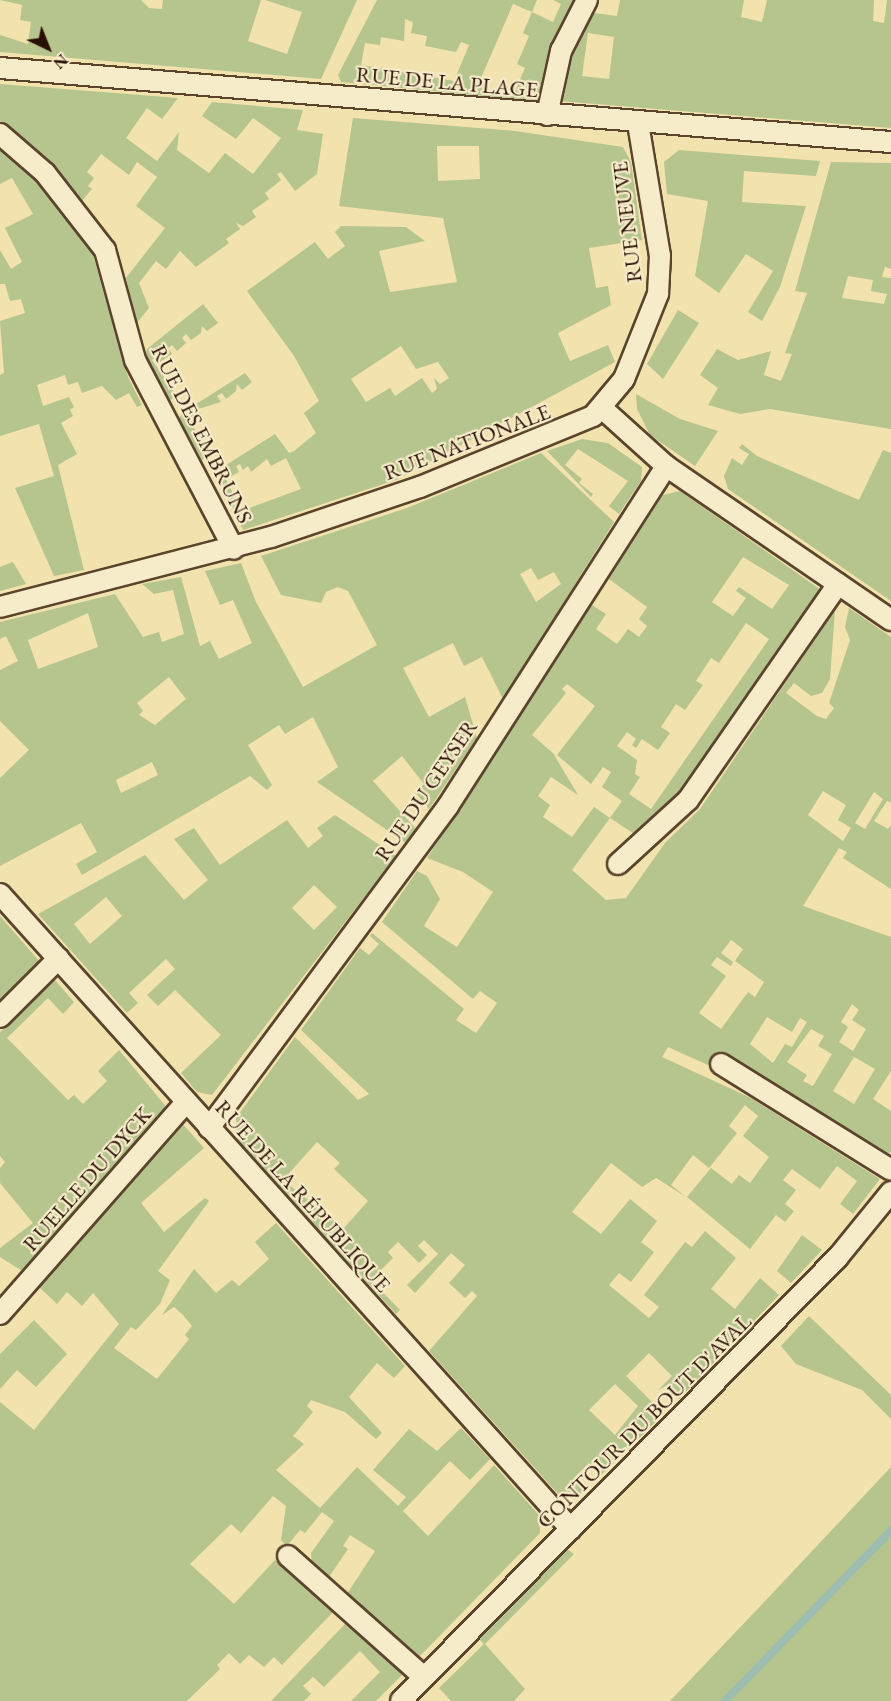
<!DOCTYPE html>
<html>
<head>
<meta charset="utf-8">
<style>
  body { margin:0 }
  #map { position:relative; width:891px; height:1701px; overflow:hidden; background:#f2e2ae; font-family:"EB Garamond",serif }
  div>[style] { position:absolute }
  .green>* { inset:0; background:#b6c48e }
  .stream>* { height:8px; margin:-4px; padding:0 4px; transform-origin:4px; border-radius:4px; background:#9cbdb0 }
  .roads { filter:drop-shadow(2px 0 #5b442c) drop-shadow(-2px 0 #5b442c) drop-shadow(0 2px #5b442c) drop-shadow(0 -2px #5b442c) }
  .street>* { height:20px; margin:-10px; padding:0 10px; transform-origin:10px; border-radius:10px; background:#f7ecca }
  span { translate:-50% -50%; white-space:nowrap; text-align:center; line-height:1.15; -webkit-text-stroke:4.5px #f7ecca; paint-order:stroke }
  .street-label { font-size:22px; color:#290f00 }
  .north { position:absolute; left:18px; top:18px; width:60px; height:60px; -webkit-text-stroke:4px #f7ecca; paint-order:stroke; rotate:137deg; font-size:16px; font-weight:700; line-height:24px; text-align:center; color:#290f00 }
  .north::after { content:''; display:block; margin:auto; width:21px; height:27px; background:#290f00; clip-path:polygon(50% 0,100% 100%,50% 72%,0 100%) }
</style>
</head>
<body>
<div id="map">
  <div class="green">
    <div style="clip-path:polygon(0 0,141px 0,149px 8px,162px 9px,163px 0,261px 0,248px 41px,287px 54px,302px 12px,265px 0,357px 0,321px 79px,0 52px,0 35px,28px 44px,31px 22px,20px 20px,22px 5px)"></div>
    <div style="clip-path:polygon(evenodd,377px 0,537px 0,532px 12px,513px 4px,478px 85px,503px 96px,506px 87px,515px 91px,525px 68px,517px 64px,529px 36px,523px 33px,532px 12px,553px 22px,561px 4px,553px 0,573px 0,536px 101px,341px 82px,338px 75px,377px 0,405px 19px,413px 22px,411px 33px,427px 36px,425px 46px,456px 52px,461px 42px,469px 45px,454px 81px,361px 65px,365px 43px,380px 45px,381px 37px,404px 41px,405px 19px)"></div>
    <div style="clip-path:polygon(evenodd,620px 0,744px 0,741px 17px,762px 22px,767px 0,874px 0,873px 21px,884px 23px,887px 0,891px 0,891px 128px,559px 101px,586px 12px,617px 16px,620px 0,588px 33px,614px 37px,609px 79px,582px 76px,588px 33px)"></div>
    <div style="clip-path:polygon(0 84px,178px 98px,162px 119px,147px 108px,126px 138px,157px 161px,179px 132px,177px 150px,209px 173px,225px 153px,253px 174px,281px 138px,253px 118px,236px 139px,202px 116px,212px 102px,303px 110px,297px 130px,323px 134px,317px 174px,295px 191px,281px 172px,277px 174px,281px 180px,265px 193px,269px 199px,252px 211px,256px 217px,243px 226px,236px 223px,240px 229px,226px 239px,229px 243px,196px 267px,180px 251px,166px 269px,156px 261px,139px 283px,149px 308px,136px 324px,126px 278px,165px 228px,136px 206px,157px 177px,137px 162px,129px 175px,101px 154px,87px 172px,94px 178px,88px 186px,92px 189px,81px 202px,34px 147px,0 121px)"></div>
    <div style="clip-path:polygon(evenodd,353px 118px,515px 131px,623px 147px,631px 162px,642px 240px,589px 248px,596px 288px,608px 286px,611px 305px,558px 333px,570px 361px,608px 345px,615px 362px,396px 480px,243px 530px,215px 472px,275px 434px,289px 453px,294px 451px,316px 433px,304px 413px,319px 401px,294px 356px,247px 291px,315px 242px,328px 259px,345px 246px,335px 232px,341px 226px,406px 227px,425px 241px,379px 251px,390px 292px,457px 282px,443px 218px,339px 206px,353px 118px,437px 146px,479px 146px,480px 179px,438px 181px,437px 146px,353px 118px,401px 346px,416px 369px,438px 362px,449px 378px,440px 384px,434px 378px,437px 389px,432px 393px,422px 378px,395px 396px,390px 388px,366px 402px,351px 379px,401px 346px,353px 118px,286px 458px,301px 489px,241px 511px,226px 479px,239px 472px,236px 466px,240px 464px,243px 470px,248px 466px,251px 472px,267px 459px,271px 466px,286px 458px)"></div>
    <div style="clip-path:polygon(0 146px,18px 159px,92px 251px,128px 377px,142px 405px,137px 407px,129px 393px,116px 400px,102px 386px,82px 393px,78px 382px,68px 385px,65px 375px,37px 385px,43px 406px,69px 397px,74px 407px,70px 410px,73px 416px,61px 423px,77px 454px,58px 465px,84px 570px,54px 576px,15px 488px,54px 476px,39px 424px,0 436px,0 375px,4px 373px,0 321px,25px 313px,21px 299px,10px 301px,5px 284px,0 284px,0 250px,11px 269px,22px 262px,5px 228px,33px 214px,12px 178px,0 184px)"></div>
    <div style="clip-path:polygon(679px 150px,820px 161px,816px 176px,744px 171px,742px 202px,806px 206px,780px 287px,762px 321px,748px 312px,773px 271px,746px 254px,719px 293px,695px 276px,708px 201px,667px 194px,664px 162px)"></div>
    <div style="clip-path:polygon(evenodd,831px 162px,891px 163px,891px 269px,885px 267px,882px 277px,891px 278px,891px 429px,770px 409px,740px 414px,708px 405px,718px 388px,700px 375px,717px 349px,738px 360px,771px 351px,764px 375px,781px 381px,792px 354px,785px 353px,807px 293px,795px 291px,831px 162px,848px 276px,873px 280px,871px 291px,887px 294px,884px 304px,842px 298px,848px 276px)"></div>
    <div style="clip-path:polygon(203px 304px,218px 323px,207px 331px,202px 326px,201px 333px,191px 340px,186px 334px,182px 338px,186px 343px,177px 351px,172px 345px,168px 348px,172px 354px,160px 362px,156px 357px,152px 360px,177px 396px,169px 401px,145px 357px,147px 349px)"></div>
    <div style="clip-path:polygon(678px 310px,699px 323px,663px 379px,647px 364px)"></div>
    <div style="clip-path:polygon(245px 373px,252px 382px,242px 390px,237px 384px,236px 391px,226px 399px,222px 393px,217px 396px,221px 402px,198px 409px,202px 416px,191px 424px,212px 454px,202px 460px,179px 419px,182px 413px)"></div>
    <div style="clip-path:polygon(636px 394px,680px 419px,718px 431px,695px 466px,650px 435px,637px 409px)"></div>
    <div style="clip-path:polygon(582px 439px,608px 443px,642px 467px,641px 481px,619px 514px,609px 506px,628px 481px,578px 449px,565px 465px,582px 479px,579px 483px,593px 494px,591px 497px,547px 451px)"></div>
    <div style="clip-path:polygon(742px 444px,757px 456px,859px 500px,883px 450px,891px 453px,891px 601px,728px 489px,724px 476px,732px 458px,742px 465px,749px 454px,739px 448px)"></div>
    <div style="clip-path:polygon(evenodd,541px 453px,614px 522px,503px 699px,482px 657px,464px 666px,453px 643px,403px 668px,429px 717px,465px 697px,477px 738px,429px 809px,415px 792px,424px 784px,402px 756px,373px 781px,416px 829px,406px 843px,317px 782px,338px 767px,313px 717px,285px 734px,279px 725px,248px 745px,272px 785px,267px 790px,250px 776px,82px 875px,76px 864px,97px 852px,81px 823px,0 866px,0 778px,29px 750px,0 721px,0 670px,18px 661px,6px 636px,0 639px,0 622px,115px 594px,143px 637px,159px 632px,162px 642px,184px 634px,173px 590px,154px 594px,142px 584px,181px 577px,200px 646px,210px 641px,219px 659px,252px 643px,233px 600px,220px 605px,205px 571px,241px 563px,256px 602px,303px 687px,377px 645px,348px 591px,338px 587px,326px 592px,321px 603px,281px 595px,261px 556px,407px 508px,541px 453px,531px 568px,538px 580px,554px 572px,561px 584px,536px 602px,520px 574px,531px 568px,541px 453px,88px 613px,98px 647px,38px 669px,28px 640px,88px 613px,541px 453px,169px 677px,186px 699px,155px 725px,139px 715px,143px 711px,137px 703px,169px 677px,541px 453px,152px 762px,158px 775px,121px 793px,116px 780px,152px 762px)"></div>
    <div style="clip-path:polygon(evenodd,680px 491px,821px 590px,674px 801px,633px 833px,610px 818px,572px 870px,606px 900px,626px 898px,665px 843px,700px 809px,835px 610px,830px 679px,822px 693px,811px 696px,794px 683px,786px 693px,817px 716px,826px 719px,834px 708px,829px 703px,850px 640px,845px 627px,849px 608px,891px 637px,891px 803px,887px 801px,874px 821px,888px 829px,891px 825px,891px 889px,843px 858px,847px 852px,839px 848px,803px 906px,891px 937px,891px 1071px,873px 1099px,891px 1111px,891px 1152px,886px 1154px,726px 1056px,719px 1070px,668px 1047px,662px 1057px,751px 1098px,880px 1179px,853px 1214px,840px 1204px,857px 1181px,837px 1166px,820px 1189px,792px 1169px,783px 1180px,796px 1190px,785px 1204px,794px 1211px,785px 1222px,776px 1215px,750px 1249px,687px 1197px,711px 1168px,732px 1184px,739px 1175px,750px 1183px,769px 1157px,743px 1136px,758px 1116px,745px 1105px,729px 1126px,737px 1133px,709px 1168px,693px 1155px,671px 1185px,686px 1197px,656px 1178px,642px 1187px,611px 1163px,572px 1212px,601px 1234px,630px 1199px,657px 1221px,641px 1242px,654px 1252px,631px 1282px,619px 1273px,609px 1285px,649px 1318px,659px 1307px,644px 1295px,685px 1242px,692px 1247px,705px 1231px,736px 1258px,711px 1289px,735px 1309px,760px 1278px,779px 1295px,679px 1399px,666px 1386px,658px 1390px,672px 1376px,649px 1353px,626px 1376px,664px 1414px,601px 1475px,589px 1463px,574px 1478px,585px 1489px,575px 1499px,560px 1496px,429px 1351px,477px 1296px,472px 1291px,465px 1298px,449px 1283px,465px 1265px,451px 1253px,415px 1293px,407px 1285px,438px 1254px,424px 1240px,418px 1246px,427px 1255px,419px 1263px,398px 1242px,388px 1252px,393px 1258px,371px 1280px,400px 1310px,396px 1314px,238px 1141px,236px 1118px,295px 1037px,358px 1100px,369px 1094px,301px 1030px,360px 948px,369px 955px,379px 944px,370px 936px,372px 933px,464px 1009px,456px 1020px,476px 1033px,482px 1025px,497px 1003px,480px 991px,473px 999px,382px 922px,417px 871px,427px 876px,440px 899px,424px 926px,457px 947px,493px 892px,463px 872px,427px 858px,592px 605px,606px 614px,596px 629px,617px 644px,628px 629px,639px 637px,647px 626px,639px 619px,647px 607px,609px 579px,663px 495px,680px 491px,743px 557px,789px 585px,772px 609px,739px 587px,736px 591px,746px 598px,733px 616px,712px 602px,743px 557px,680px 491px,746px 623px,769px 639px,651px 809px,629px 794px,640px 777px,635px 774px,637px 760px,617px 746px,627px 732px,636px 739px,632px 745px,636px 748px,642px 739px,658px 750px,670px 733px,661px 727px,676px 704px,685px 710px,703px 685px,696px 681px,711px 658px,719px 663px,746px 623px,680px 491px,567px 684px,595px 706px,557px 755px,591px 784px,603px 767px,611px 772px,602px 787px,622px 801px,610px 818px,594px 807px,572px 837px,543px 817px,550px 805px,538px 796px,551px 777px,578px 795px,553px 753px,532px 735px,566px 693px,562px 689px,567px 684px,680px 491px,823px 791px,846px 805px,838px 820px,851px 828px,843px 841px,808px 815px,823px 791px,680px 491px,874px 792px,883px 799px,865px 829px,855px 823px,874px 792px,680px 491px,731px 940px,743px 949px,735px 961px,764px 982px,755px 997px,748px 992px,721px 1029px,699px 1013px,726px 976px,711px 965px,717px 957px,731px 966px,733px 962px,721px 953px,731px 940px,680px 491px,852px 1004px,859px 1010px,852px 1020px,866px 1029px,853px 1051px,839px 1042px,848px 1027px,841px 1022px,852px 1004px,680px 491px,767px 1017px,792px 1032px,800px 1018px,807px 1022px,792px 1047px,785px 1044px,773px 1063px,750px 1044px,767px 1017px,680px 491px,811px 1029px,824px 1036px,818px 1046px,832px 1054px,813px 1086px,803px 1081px,807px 1075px,787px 1062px,811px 1029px,680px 491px,854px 1057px,875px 1069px,854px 1104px,833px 1091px,854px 1057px,680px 491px,317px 1142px,340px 1163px,334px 1169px,368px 1201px,344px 1228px,283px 1180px,317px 1142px,680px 491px,615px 1384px,638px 1406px,615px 1435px,589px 1410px,615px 1384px)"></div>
    <div style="clip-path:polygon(13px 562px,26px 584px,0 591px,0 567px)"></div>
    <div style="clip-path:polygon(evenodd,335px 815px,396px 856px,212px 1095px,197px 1092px,181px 1073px,221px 1035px,175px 990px,158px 1006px,147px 995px,175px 969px,166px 959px,129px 993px,138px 1003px,127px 1013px,38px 914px,145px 855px,184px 900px,208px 880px,174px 839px,194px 828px,220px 865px,287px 820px,308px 848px,323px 836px,317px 828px,335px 815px,314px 885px,337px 907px,314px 930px,292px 908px,314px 885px,335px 815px,106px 897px,122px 916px,90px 944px,74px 924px,106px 897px)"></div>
    <div style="clip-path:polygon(0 916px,40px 962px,0 1004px)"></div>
    <div style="clip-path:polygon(54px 979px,74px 1002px,63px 1014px,48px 998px,7px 1038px,68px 1100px,74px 1095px,83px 1104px,107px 1081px,98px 1071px,119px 1050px,168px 1109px,24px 1272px,0 1257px,0 1248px,33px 1223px,0 1183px,0 1168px,5px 1162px,0 1156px,0 1032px)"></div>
    <div style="clip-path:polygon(181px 1122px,204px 1148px,141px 1203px,164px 1232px,205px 1198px,209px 1201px,158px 1271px,170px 1280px,160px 1304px,136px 1330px,131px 1327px,114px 1348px,157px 1379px,189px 1339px,185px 1335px,192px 1326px,183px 1315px,174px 1307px,162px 1315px,194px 1269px,216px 1293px,232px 1280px,239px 1286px,269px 1259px,255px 1242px,276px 1223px,405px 1366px,394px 1378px,377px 1363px,349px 1397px,382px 1433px,376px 1439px,345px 1412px,311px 1400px,307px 1406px,313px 1412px,293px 1436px,304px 1444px,276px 1470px,320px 1508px,357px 1467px,398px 1506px,406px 1497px,373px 1470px,409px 1429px,437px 1451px,461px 1428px,490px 1459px,470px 1480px,450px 1461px,403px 1511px,428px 1536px,494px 1465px,539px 1515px,540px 1533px,418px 1658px,347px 1594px,375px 1551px,350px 1535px,343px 1546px,348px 1549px,327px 1580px,312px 1566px,311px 1553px,334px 1521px,322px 1512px,305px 1533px,300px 1530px,287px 1546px,281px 1540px,286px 1506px,273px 1496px,241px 1533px,231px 1524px,190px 1564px,234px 1604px,275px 1560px,334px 1611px,282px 1665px,274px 1657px,264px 1667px,249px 1655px,240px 1664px,229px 1653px,217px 1665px,220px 1669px,187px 1701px,0 1701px,0 1402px,34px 1430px,119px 1324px,93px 1293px,82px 1306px,67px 1292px,57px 1304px,37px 1285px)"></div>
    <div style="clip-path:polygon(802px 1235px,822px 1250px,791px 1283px,777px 1271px)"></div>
    <div style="clip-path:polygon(809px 1316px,891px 1395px,891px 1419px,862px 1390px,796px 1364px,781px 1346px)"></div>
    <div style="clip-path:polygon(34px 1320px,67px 1354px,36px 1387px,17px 1370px,0 1389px,0 1354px)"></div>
    <div style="clip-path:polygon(891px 1467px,891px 1701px,670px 1701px,767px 1599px)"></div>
    <div style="clip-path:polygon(567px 1549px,574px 1554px,485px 1644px,525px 1689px,514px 1701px,451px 1701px,439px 1688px,484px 1644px,477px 1637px)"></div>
    <div style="clip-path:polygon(347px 1622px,405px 1672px,376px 1701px,351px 1701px,380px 1672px,360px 1651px,324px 1687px,313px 1677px,303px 1686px,311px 1694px,304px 1701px,271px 1701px)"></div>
  </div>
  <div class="stream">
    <div style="left:725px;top:1701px;width:238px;rotate:-45.7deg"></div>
  </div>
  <div class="roads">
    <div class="street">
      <div style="left:0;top:68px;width:894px;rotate:4.75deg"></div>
      <div style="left:547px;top:115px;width:66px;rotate:-77.7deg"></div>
      <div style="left:561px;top:51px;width:57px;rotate:-63deg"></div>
      <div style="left:0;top:134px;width:60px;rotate:40.9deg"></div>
      <div style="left:45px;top:173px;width:98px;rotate:52.1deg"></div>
      <div style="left:105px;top:250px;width:114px;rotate:74.7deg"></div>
      <div style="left:135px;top:360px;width:213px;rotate:62.4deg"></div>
      <div style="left:603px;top:409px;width:85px;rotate:42.1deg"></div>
      <div style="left:666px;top:466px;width:273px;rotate:34.4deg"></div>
      <div style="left:0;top:607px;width:280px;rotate:-14.5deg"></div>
      <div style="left:271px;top:537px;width:157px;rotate:-18.6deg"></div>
      <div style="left:420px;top:487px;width:187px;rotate:-22.3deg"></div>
      <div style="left:593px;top:416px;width:48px;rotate:-50deg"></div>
      <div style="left:624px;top:379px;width:92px;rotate:-68.2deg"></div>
      <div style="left:658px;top:294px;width:38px;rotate:-87deg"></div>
      <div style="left:660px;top:256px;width:135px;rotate:-99.4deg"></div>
      <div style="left:618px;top:864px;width:95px;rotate:-42.4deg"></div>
      <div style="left:688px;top:800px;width:263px;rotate:-55.2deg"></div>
      <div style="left:0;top:894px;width:854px;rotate:48.04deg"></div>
      <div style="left:0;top:1017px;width:83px;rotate:-45deg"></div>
      <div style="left:721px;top:1064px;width:200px;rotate:31.9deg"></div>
      <div style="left:209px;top:1128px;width:401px;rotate:-53.4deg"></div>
      <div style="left:448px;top:806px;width:404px;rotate:-57.3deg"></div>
      <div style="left:0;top:1314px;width:282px;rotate:-48.7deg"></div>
      <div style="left:288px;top:1556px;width:182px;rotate:41.7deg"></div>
      <div style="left:401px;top:1701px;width:623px;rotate:-45.46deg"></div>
      <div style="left:838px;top:1257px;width:84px;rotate:-50.8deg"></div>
    </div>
  </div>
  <div class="street-label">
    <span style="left:447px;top:82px;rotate:5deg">RUE DE LA PLAGE</span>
    <span style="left:627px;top:222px;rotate:-97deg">RUE NEUVE</span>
    <span style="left:202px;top:434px;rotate:63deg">RUE DES EMBRUNS</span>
    <span style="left:467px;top:442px;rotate:-21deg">RUE NATIONALE</span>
    <span style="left:426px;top:790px;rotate:-56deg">RUE DU GEYSER</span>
    <span style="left:87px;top:1179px;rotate:-49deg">RUELLE DU DYCK</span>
    <span style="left:303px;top:1196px;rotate:48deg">RUE DE LA RÉPUBLIQUE</span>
    <span style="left:644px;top:1421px;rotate:-45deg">CONTOUR DU BOUT D'AVAL</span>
  </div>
  <div class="north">N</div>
</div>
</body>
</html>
